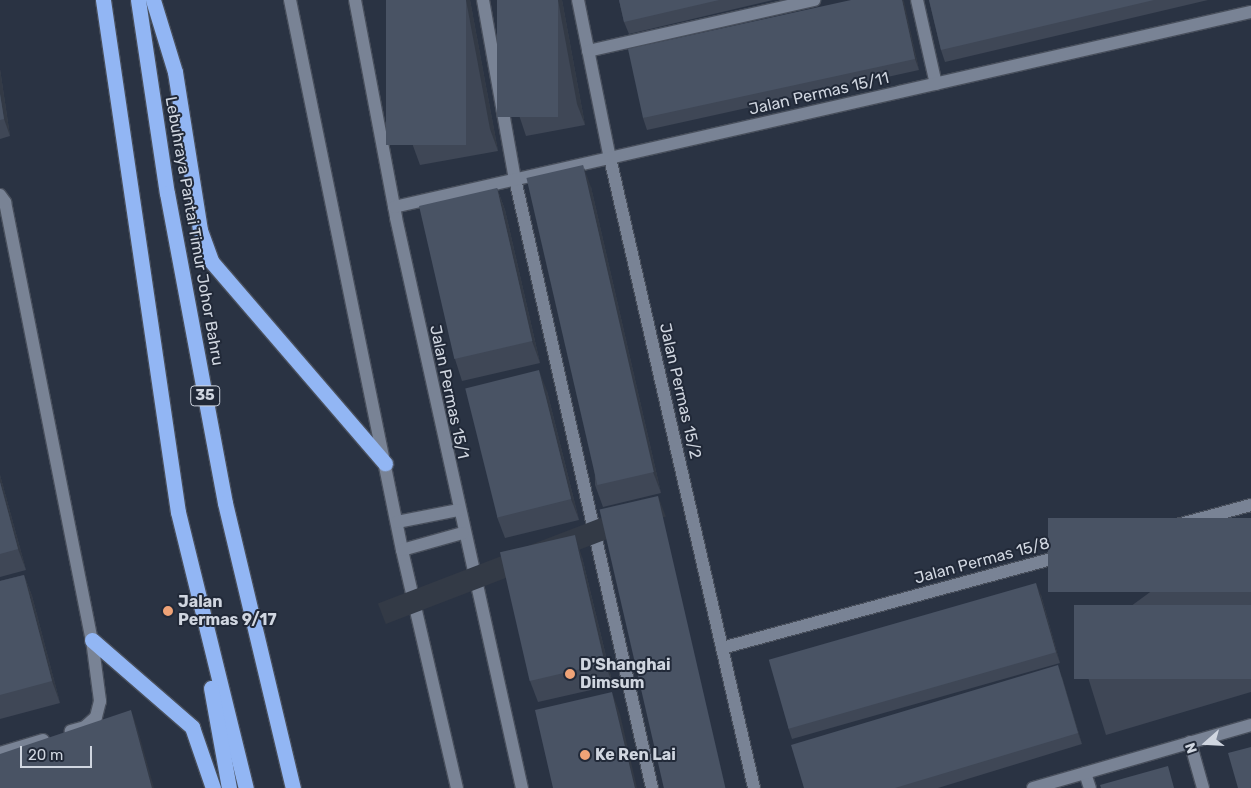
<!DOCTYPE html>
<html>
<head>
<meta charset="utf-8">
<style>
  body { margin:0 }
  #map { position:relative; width:1251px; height:788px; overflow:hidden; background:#2a3343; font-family:Rubik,sans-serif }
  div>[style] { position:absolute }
  .roads { filter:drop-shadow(1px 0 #484f5c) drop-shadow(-1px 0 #484f5c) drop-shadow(0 1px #484f5c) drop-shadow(0 -1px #484f5c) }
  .minor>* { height:12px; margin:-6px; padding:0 6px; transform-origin:6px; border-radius:6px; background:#798395 }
  .highway>* { height:15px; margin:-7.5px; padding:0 7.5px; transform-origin:7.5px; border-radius:7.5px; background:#92b6f4 }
  .wall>* { inset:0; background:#3f4756 }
  .shaded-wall>* { inset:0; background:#333a46; transform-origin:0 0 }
  .building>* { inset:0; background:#495364; transform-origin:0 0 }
  .dots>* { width:14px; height:14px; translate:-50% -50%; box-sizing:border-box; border:2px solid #212938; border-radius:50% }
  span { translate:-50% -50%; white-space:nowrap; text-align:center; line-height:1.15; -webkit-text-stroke:4px #212938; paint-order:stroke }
  .shield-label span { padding:1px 4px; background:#212938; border:1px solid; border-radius:4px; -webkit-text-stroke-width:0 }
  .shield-label { font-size:15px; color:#d0d6e0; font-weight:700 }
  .street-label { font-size:16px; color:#d0d6e0 }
  .poi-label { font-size:16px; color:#d0d6e0; font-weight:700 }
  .left { translate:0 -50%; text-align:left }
  .north { position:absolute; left:1181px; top:718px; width:50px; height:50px; -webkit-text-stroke:4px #212938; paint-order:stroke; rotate:251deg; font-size:14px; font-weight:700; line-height:20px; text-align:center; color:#d0d6e0 }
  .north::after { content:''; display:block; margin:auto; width:18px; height:22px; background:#d0d6e0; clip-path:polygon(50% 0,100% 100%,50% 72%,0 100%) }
  .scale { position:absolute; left:20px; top:746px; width:72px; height:22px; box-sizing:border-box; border:2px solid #d0d6e0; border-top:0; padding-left:6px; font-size:15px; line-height:18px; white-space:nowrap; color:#d0d6e0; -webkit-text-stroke:4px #212938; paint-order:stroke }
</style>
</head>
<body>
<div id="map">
  <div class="roads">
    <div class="minor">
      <div style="left:290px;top:0;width:561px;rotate:78.49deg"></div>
      <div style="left:402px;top:550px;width:244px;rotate:77deg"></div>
      <div style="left:355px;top:0;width:222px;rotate:79.3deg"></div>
      <div style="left:396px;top:218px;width:584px;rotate:77.54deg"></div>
      <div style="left:483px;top:0;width:182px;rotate:79.9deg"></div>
      <div style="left:515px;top:179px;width:624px;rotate:77.32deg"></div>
      <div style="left:578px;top:0;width:161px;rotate:78.6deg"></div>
      <div style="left:610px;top:158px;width:646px;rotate:77.12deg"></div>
      <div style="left:917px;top:0;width:86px;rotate:77.3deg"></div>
      <div style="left:588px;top:51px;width:232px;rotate:-12.7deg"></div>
      <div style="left:0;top:195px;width:9px;rotate:54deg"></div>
      <div style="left:5px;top:202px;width:447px;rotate:78.8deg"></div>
      <div style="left:92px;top:640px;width:62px;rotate:82.5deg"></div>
      <div style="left:100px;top:701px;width:16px;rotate:104deg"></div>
      <div style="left:96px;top:717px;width:15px;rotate:138deg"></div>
      <div style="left:85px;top:727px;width:15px;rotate:164deg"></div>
      <div style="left:394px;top:207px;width:879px;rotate:-12.82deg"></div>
      <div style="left:397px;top:522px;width:62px;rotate:-11.1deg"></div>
      <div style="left:402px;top:550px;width:63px;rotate:-15.6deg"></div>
      <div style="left:722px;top:648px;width:548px;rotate:-15.13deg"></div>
      <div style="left:1190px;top:742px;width:48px;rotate:74.2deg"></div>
      <div style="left:0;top:753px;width:45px;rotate:-16.8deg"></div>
      <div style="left:1085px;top:773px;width:16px;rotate:72deg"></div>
      <div style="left:1033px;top:788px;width:227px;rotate:-16.1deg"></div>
    </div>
    <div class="highway">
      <div style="left:103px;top:0;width:517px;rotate:81.67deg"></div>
      <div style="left:178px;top:512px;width:284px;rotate:76.2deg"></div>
      <div style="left:138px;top:0;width:195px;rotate:81.5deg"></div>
      <div style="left:167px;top:193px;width:315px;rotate:79.4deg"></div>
      <div style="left:225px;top:503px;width:293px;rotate:76.6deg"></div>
      <div style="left:153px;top:0;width:75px;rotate:73deg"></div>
      <div style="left:175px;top:72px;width:160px;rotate:81deg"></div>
      <div style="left:200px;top:230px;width:33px;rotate:70deg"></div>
      <div style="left:211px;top:261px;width:267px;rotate:49.3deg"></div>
      <div style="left:92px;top:640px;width:133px;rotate:41deg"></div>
      <div style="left:192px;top:727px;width:65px;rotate:71deg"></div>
      <div style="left:211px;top:688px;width:102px;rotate:79.8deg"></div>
    </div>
  </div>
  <div class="wall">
    <div style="clip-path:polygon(386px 0,470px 0,498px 151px,420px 165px,412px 143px)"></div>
    <div style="clip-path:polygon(497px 0,562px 0,585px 125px,526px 136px,519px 115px)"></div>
    <div style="clip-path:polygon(619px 0,773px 0,629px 34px,624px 22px)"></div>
    <div style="clip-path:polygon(903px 0,919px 70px,647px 130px,643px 118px)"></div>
    <div style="clip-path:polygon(929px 0,1208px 0,945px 62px,941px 50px)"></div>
    <div style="clip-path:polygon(0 69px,10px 136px,0 139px)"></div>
    <div style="clip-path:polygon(591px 187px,661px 493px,603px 507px,595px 485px)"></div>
    <div style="clip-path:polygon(497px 188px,505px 210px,540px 363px,462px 381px,455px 359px)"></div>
    <div style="clip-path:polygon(547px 391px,579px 520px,505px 538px,497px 517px)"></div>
    <div style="clip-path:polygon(0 475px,26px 570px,0 577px)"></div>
    <div style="clip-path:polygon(1251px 518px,1251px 692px,1106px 735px,1078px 645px)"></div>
    <div style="clip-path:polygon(582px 557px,613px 685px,538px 702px,530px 681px)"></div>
    <div style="clip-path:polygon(24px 575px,32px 596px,60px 703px,0 719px,0 581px)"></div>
    <div style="clip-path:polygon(1041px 595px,1060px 663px,792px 739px,788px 727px)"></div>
    <div style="clip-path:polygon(1062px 677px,1082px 744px,938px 788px,804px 788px)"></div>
  </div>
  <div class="shaded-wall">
    <div style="clip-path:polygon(466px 0,470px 0,498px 151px,490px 129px)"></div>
    <div style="clip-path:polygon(558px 0,562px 0,585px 125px,577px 104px)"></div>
    <div style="clip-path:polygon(902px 0,903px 0,904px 1px,919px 70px,915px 59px)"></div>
    <div style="clip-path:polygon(0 69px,10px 136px,4px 119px,0 94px)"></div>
    <div style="clip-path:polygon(583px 165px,591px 187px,661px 493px,653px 472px)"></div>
    <div style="clip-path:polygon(497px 188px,505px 210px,540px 363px,532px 341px)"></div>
    <div style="clip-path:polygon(539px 370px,547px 391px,579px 520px,571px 499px)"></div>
    <div style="clip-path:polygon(0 475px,26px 570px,18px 549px,0 482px)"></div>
    <div style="left:658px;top:496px;width:22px;height:300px;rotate:69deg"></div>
    <div style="clip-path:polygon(575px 535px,582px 557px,613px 685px,605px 664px)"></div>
    <div style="clip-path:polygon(24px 575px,32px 596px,60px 703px,52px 681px)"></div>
    <div style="clip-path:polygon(1036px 583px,1041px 595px,1060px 663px,1056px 652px)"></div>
    <div style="clip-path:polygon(1058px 665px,1062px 677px,1082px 744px,1078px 733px)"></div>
    <div style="clip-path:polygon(612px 692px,620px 714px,637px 788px,635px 788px)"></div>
    <div style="clip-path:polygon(131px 710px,137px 727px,154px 788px,152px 788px)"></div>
  </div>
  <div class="building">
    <div style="left:386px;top:0;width:80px;height:145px"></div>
    <div style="left:497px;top:0;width:61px;height:117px"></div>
    <div style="clip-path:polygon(619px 0,719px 0,624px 22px)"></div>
    <div style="clip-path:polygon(851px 0,902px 0,915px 59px,643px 118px,628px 49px)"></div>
    <div style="clip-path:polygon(929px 0,1154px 0,941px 50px)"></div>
    <div style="clip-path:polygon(0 94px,4px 119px,0 120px)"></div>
    <div style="left:583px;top:165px;width:315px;height:58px;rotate:77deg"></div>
    <div style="left:497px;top:188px;width:157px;height:80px;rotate:77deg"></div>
    <div style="left:539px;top:370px;width:133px;height:76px;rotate:76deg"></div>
    <div style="clip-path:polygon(0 482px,18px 549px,0 554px)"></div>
    <div style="left:658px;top:496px;width:300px;height:60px;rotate:77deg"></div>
    <div style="left:1251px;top:518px;width:74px;height:203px;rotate:90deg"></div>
    <div style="left:575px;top:535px;width:132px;height:77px;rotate:77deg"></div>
    <div style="clip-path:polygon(24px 575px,52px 681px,0 695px,0 581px)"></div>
    <div style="left:1036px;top:583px;width:72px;height:278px;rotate:74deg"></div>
    <div style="left:1251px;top:605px;width:74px;height:177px;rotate:90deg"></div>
    <div style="clip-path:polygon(1058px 665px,1078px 733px,895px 788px,804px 788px,791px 745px)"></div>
    <div style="clip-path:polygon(612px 692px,635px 788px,553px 788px,535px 710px)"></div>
    <div style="clip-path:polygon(131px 710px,152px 788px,0 788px,0 754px)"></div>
    <div style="clip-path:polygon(1251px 747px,1251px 788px,1238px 788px,1228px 753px)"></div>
    <div style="clip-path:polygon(1168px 766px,1174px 788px,1101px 788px,1100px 785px)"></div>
  </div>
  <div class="dots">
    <div style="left:168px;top:611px;background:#efa377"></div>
    <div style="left:570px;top:674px;background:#efa377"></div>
    <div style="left:585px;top:755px;background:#efa377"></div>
  </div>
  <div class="shield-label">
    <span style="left:205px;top:396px">35</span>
  </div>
  <div class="street-label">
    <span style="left:819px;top:94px;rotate:-13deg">Jalan Permas 15/11</span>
    <span style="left:194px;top:231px;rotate:80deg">Lebuhraya Pantai Timur Johor Bahru</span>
    <span style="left:680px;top:391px;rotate:77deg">Jalan Permas 15/2</span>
    <span style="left:449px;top:392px;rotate:78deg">Jalan Permas 15/1</span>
    <span style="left:982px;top:561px;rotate:-15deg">Jalan Permas 15/8</span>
  </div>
  <div class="poi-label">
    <span class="left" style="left:178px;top:611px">Jalan<br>Permas 9/17</span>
    <span class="left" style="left:580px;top:674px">D'Shanghai<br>Dimsum</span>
    <span class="left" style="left:595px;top:755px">Ke Ren Lai</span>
  </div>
  <div class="north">N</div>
  <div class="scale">20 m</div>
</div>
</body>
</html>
